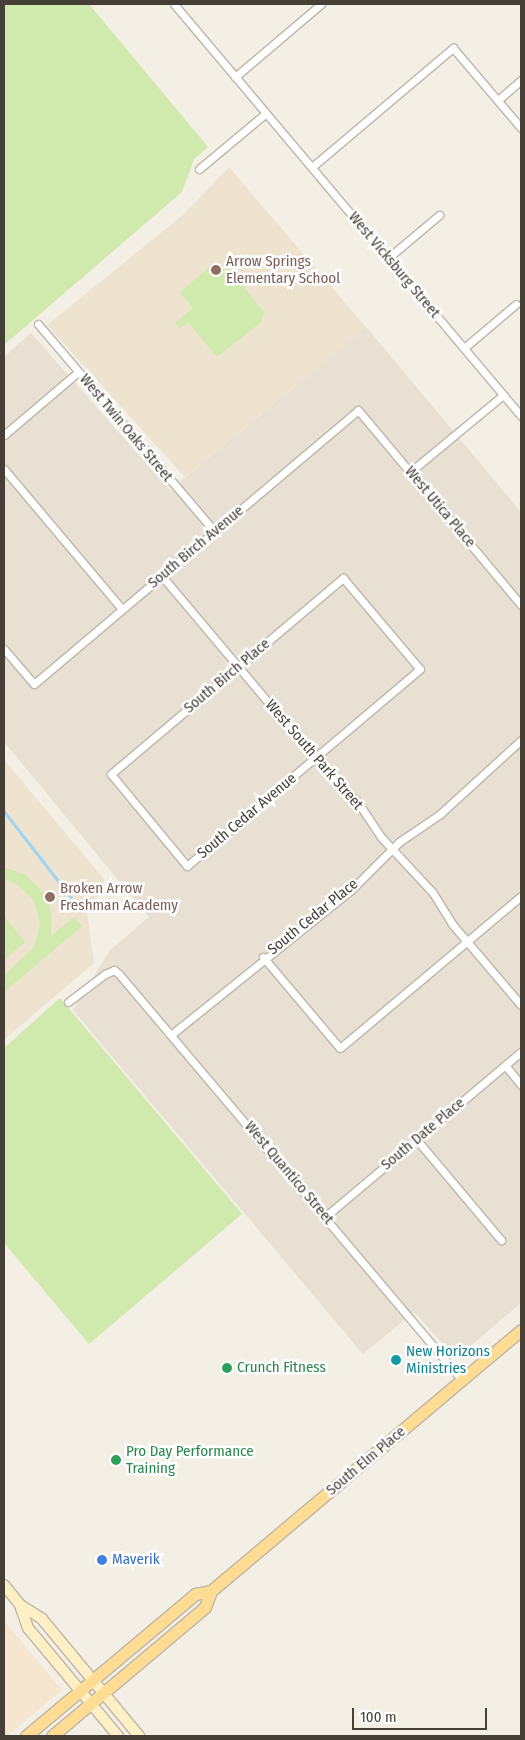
<!DOCTYPE html>
<html>
<head>
<meta charset="utf-8">
<style>
  body { margin:0 }
  #map { position:relative; width:525px; height:1740px; overflow:hidden; background:#f3efe5; font-family:"Fira Sans Condensed",sans-serif }
  div>[style] { position:absolute }
  .residential>* { inset:0; background:#e8e0d3 }
  .commercial>* { inset:0; background:#f6e5cf }
  .education>* { inset:0; background:#ede3cf }
  .green>* { inset:0; background:#d0e9ac }
  .stream>* { height:2.5px; margin:-1.25px; padding:0 1.25px; transform-origin:1.25px; border-radius:1.25px; background:#9fd4f3 }
  .roads { filter:drop-shadow(1px 0 #bfb6a8) drop-shadow(-1px 0 #bfb6a8) drop-shadow(0 1px #bfb6a8) drop-shadow(0 -1px #bfb6a8) }
  .street>* { height:7px; margin:-3.5px; padding:0 3.5px; transform-origin:3.5px; border-radius:3.5px; background:#fff }
  .secondary>* { height:10px; margin:-5px; padding:0 5px; transform-origin:5px; border-radius:5px; background:#ffefc4 }
  .primary>* { height:11px; margin:-5.5px; padding:0 5.5px; transform-origin:5.5px; border-radius:5.5px; background:#ffdc93 }
  .dots>* { width:14px; height:14px; translate:-50% -50%; box-sizing:border-box; border:2px solid #fff; border-radius:50% }
  span { translate:-50% -50%; white-space:nowrap; text-align:center; line-height:1.15; -webkit-text-stroke:5px #fff; paint-order:stroke }
  .education-label { font-size:15px; color:#785e54 }
  .left { translate:0 -50%; text-align:left }
  .street-label { font-size:15px; color:#463f35 }
  .culture-label { font-size:15px; color:#0d838f }
  .leisure-label { font-size:15px; color:#27864d }
  .shop-label { font-size:15px; color:#366cbe }
  .frame { position:absolute; inset:0; border:5px solid #463f35; pointer-events:none }
  .scale { position:absolute; left:352px; top:1708px; width:135px; height:22px; box-sizing:border-box; border:2px solid #463f35; border-top:0; padding-left:6px; font-size:15px; line-height:18px; white-space:nowrap; color:#463f35; -webkit-text-stroke:4px #fff; paint-order:stroke }
</style>
</head>
<body>
<div id="map">
  <div class="residential">
    <div style="clip-path:polygon(366px 327px,521px 512px,521px 1303px,456px 1358px,414px 1312px,363px 1354px,73px 1010px,110px 950px,149px 917px,4px 742px,4px 357px,31px 333px,170px 490px)"></div>
  </div>
  <div class="commercial">
    <div style="clip-path:polygon(4px 1621px,62px 1690px,7px 1736px,4px 1736px)"></div>
  </div>
  <div class="education">
    <div style="clip-path:polygon(229px 167px,366px 327px,185px 477px,47px 325px,183px 215px)"></div>
    <div style="clip-path:polygon(4px 760px,105px 880px,87px 913px,94px 963px,4px 1040px)"></div>
  </div>
  <div class="green">
    <div style="clip-path:polygon(4px 4px,89px 4px,208px 147px,194px 159px,182px 192px,4px 345px)"></div>
    <div style="clip-path:polygon(213px 264px,228px 267px,264px 312px,260px 323px,217px 357px,188px 322px,180px 329px,175px 323px,193px 308px,180px 292px)"></div>
    <div style="clip-path:polygon(4px 867px,26px 875px,44px 894px,51px 911px,51px 936px,74px 917px,82px 926px,4px 992px,4px 976px,34px 947px,40px 924px,34px 901px,18px 885px,4px 879px)"></div>
    <div style="clip-path:polygon(4px 916px,25px 942px,4px 960px)"></div>
    <div style="clip-path:polygon(60px 998px,242px 1214px,89px 1344px,4px 1243px,4px 1048px)"></div>
  </div>
  <div class="stream">
    <div style="left:4px;top:811px;width:120px;rotate:52.1deg"></div>
  </div>
  <div class="roads">
    <div class="street">
      <div style="left:174px;top:4px;width:539px;rotate:49.89deg"></div>
      <div style="left:235px;top:77px;width:113px;rotate:-40.3deg"></div>
      <div style="left:498px;top:100px;width:30px;rotate:-41deg"></div>
      <div style="left:312px;top:167px;width:185px;rotate:-40.2deg"></div>
      <div style="left:453px;top:48px;width:105px;rotate:49.6deg"></div>
      <div style="left:199px;top:169px;width:87px;rotate:-39.9deg"></div>
      <div style="left:388px;top:258px;width:67px;rotate:-40.1deg"></div>
      <div style="left:38px;top:324px;width:272px;rotate:49.6deg"></div>
      <div style="left:464px;top:348px;width:68px;rotate:-40.2deg"></div>
      <div style="left:4px;top:435px;width:97px;rotate:-40.4deg"></div>
      <div style="left:4px;top:469px;width:183px;rotate:49.9deg"></div>
      <div style="left:410px;top:472px;width:121px;rotate:-39.6deg"></div>
      <div style="left:161px;top:575px;width:264px;rotate:49.9deg"></div>
      <div style="left:331px;top:777px;width:35px;rotate:43deg"></div>
      <div style="left:357px;top:801px;width:43px;rotate:56.3deg"></div>
      <div style="left:381px;top:837px;width:76px;rotate:47.1deg"></div>
      <div style="left:433px;top:893px;width:36px;rotate:58deg"></div>
      <div style="left:452px;top:924px;width:106px;rotate:49.6deg"></div>
      <div style="left:343px;top:578px;width:119px;rotate:49.8deg"></div>
      <div style="left:420px;top:669px;width:305px;rotate:139.8deg"></div>
      <div style="left:187px;top:866px;width:119px;rotate:-129.6deg"></div>
      <div style="left:111px;top:774px;width:304px;rotate:-40.2deg"></div>
      <div style="left:4px;top:649px;width:46px;rotate:49.4deg"></div>
      <div style="left:34px;top:684px;width:424px;rotate:-40.2deg"></div>
      <div style="left:358px;top:410px;width:254px;rotate:50.1deg"></div>
      <div style="left:263px;top:957px;width:119px;rotate:49.8deg"></div>
      <div style="left:340px;top:1048px;width:236px;rotate:-40deg"></div>
      <div style="left:68px;top:1002px;width:46px;rotate:-37.1deg"></div>
      <div style="left:105px;top:974px;width:10px;rotate:-24deg"></div>
      <div style="left:114px;top:970px;width:6px;rotate:39deg"></div>
      <div style="left:119px;top:974px;width:531px;rotate:49.81deg"></div>
      <div style="left:172px;top:1034px;width:230px;rotate:-38.8deg"></div>
      <div style="left:351px;top:890px;width:68px;rotate:-45deg"></div>
      <div style="left:399px;top:842px;width:50px;rotate:-34.3deg"></div>
      <div style="left:440px;top:814px;width:110px;rotate:-42.4deg"></div>
      <div style="left:505px;top:1065px;width:26px;rotate:51deg"></div>
      <div style="left:417px;top:1140px;width:131px;rotate:50deg"></div>
      <div style="left:326px;top:1216px;width:255px;rotate:-40.1deg"></div>
    </div>
    <div class="secondary">
      <div style="left:4px;top:1585px;width:26px;rotate:51deg"></div>
      <div style="left:20px;top:1605px;width:26px;rotate:32deg"></div>
      <div style="left:42px;top:1619px;width:152px;rotate:50.3deg"></div>
      <div style="left:20px;top:1605px;width:24px;rotate:71deg"></div>
      <div style="left:28px;top:1628px;width:141px;rotate:50.2deg"></div>
    </div>
    <div class="primary">
      <div style="left:26px;top:1736px;width:221px;rotate:-40deg"></div>
      <div style="left:195px;top:1594px;width:16px;rotate:-11deg"></div>
      <div style="left:52px;top:1736px;width:200px;rotate:-40.1deg"></div>
      <div style="left:205px;top:1607px;width:17px;rotate:-69deg"></div>
      <div style="left:211px;top:1591px;width:405px;rotate:-40.1deg"></div>
    </div>
  </div>
  <div class="dots">
    <div style="left:216px;top:270px;background:#8d6e63"></div>
    <div style="left:50px;top:897px;background:#8d6e63"></div>
    <div style="left:396px;top:1360px;background:#0f9aa8"></div>
    <div style="left:227px;top:1368px;background:#2e9e5b"></div>
    <div style="left:116px;top:1460px;background:#2e9e5b"></div>
    <div style="left:102px;top:1560px;background:#3f7fe0"></div>
  </div>
  <div class="education-label">
    <span class="left" style="left:226px;top:270px">Arrow Springs<br>Elementary School</span>
    <span class="left" style="left:60px;top:897px">Broken Arrow<br>Freshman Academy</span>
  </div>
  <div class="street-label">
    <span style="left:394px;top:265px;rotate:50deg">West Vicksburg Street</span>
    <span style="left:126px;top:428px;rotate:50deg">West Twin Oaks Street</span>
    <span style="left:440px;top:507px;rotate:50deg">West Utica Place</span>
    <span style="left:196px;top:547px;rotate:-40deg">South Birch Avenue</span>
    <span style="left:227px;top:676px;rotate:-40deg">South Birch Place</span>
    <span style="left:314px;top:755px;rotate:49deg">West South Park Street</span>
    <span style="left:247px;top:816px;rotate:-40deg">South Cedar Avenue</span>
    <span style="left:313px;top:917px;rotate:-39deg">South Cedar Place</span>
    <span style="left:423px;top:1134px;rotate:-40deg">South Date Place</span>
    <span style="left:289px;top:1173px;rotate:50deg">West Quantico Street</span>
    <span style="left:366px;top:1461px;rotate:-40deg">South Elm Place</span>
  </div>
  <div class="culture-label">
    <span class="left" style="left:406px;top:1360px">New Horizons<br>Ministries</span>
  </div>
  <div class="leisure-label">
    <span class="left" style="left:237px;top:1368px">Crunch Fitness</span>
    <span class="left" style="left:126px;top:1460px">Pro Day Performance<br>Training</span>
  </div>
  <div class="shop-label">
    <span class="left" style="left:112px;top:1560px">Maverik</span>
  </div>
  <div class="frame"></div>
  <div class="scale">100 m</div>
</div>
</body>
</html>
